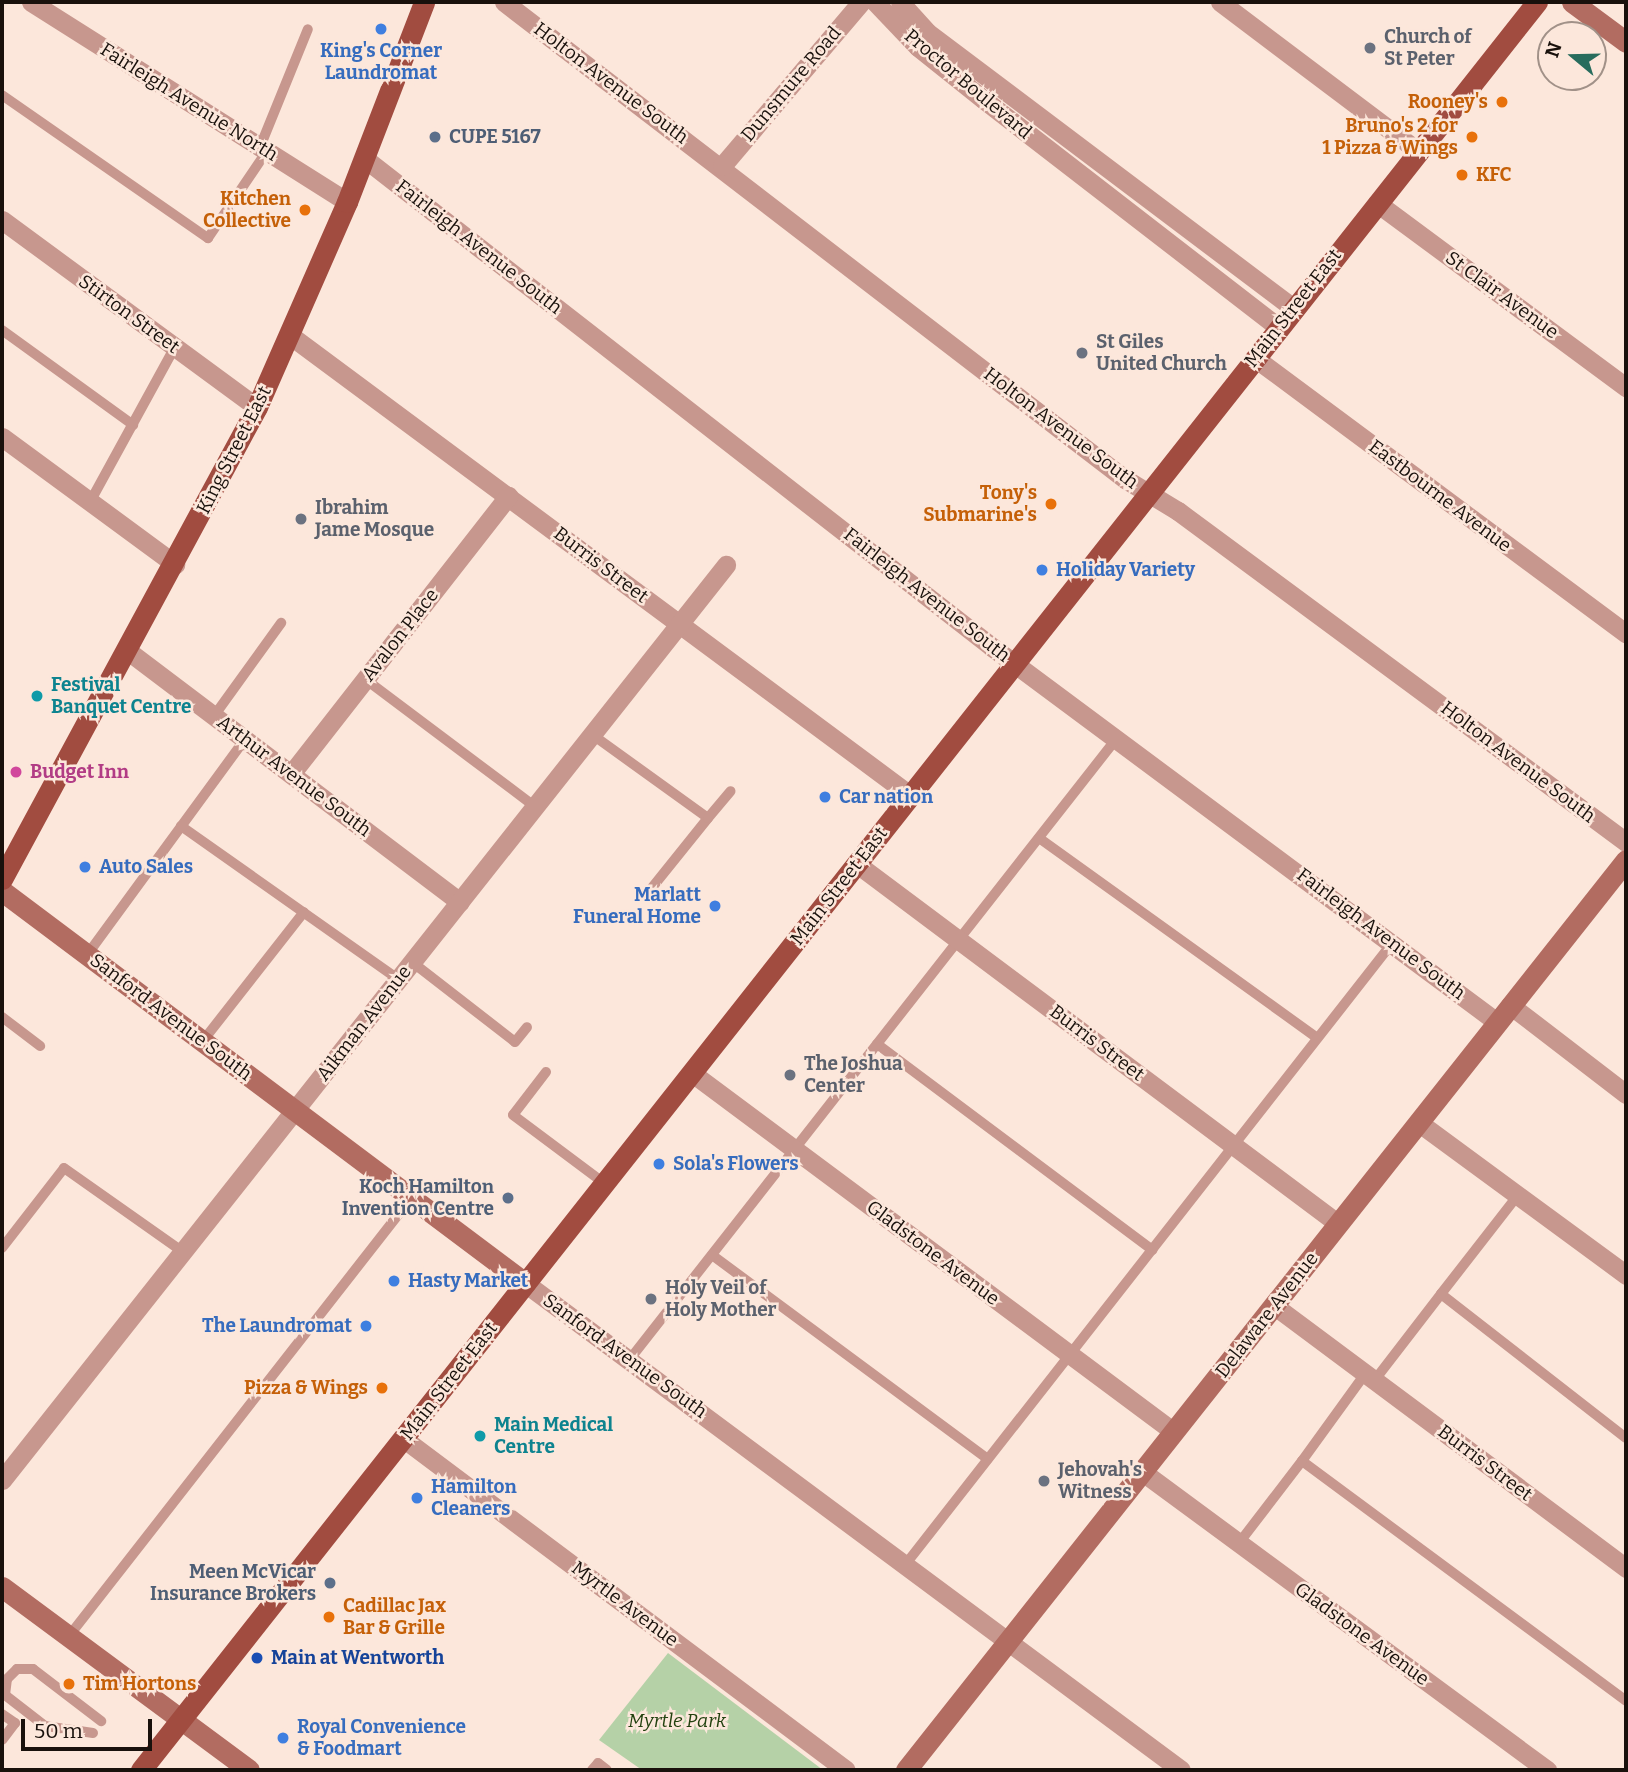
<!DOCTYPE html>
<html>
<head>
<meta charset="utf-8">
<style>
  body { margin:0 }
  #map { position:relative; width:1628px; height:1772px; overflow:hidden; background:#fce7db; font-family:Bitter,serif }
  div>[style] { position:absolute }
  .green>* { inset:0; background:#b5d1a7 }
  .lane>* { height:10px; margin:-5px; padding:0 5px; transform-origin:5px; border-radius:5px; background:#c7978e }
  .street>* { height:19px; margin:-9.5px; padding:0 9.5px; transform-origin:9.5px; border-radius:9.5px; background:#c7978e }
  .secondary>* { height:21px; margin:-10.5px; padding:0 10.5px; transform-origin:10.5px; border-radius:10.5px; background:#b26c61 }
  .primary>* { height:21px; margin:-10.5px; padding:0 10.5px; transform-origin:10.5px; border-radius:10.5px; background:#a14c40 }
  .dots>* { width:19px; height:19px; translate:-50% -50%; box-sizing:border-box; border:4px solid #fce7db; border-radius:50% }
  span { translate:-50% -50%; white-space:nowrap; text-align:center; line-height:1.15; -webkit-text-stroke:5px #fce7db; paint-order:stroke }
  .worship-label { font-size:19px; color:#5b616d; font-weight:700 }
  .left { translate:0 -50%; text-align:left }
  .shop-label { font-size:19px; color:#366cbe; font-weight:700 }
  .right { translate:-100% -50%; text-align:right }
  .street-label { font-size:19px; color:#19110c }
  .food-label { font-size:19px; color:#c56008; font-weight:700 }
  .service-label { font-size:19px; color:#4e5e75; font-weight:700 }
  .culture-label { font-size:19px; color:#0d838f; font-weight:700 }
  .hotel-label { font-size:19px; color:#b23c85; font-weight:700 }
  .transit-label { font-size:19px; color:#164399; font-weight:700 }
  .park-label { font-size:19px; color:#22410f; font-style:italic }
  .frame { position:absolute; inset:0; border:4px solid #19110c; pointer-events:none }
  .north { position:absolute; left:1537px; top:21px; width:70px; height:70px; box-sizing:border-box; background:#fce7db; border:2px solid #a19188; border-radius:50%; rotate:289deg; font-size:19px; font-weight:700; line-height:28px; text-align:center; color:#19110c }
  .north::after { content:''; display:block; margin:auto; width:24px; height:32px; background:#286c5d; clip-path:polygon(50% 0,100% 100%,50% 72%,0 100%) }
  .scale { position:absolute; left:21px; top:1719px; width:131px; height:32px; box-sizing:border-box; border:4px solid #19110c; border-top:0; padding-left:9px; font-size:21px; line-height:24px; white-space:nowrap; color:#19110c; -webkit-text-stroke:5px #fce7db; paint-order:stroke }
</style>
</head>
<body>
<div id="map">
  <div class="green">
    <div style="clip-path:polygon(668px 1653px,823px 1770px,642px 1770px,599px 1740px)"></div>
  </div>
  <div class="lane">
    <div style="left:2px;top:95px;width:251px;rotate:34.8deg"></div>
    <div style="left:208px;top:238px;width:105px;rotate:-55.9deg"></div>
    <div style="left:260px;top:147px;width:127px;rotate:-67.9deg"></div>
    <div style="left:2px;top:330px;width:162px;rotate:35.9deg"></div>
    <div style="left:90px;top:502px;width:177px;rotate:-61.3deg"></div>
    <div style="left:365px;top:679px;width:211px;rotate:36.9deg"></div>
    <div style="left:214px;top:716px;width:115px;rotate:-54.2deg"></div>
    <div style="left:590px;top:733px;width:145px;rotate:35.8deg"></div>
    <div style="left:708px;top:818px;width:97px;rotate:128.8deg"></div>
    <div style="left:708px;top:818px;width:35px;rotate:-50deg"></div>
    <div style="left:181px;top:826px;width:267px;rotate:35.2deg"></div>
    <div style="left:1039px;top:838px;width:342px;rotate:35.7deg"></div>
    <div style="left:87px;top:955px;width:268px;rotate:-53.8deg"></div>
    <div style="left:412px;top:962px;width:130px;rotate:37.8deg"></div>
    <div style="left:515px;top:1042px;width:19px;rotate:-51deg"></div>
    <div style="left:2px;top:1017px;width:48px;rotate:37.3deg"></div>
    <div style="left:202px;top:1042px;width:165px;rotate:-51.9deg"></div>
    <div style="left:877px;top:1044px;width:344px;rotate:36.8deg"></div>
    <div style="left:546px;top:1072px;width:54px;rotate:127.5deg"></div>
    <div style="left:513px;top:1115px;width:114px;rotate:36.8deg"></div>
    <div style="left:1518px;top:1195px;width:125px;rotate:127.9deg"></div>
    <div style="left:1441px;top:1294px;width:234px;rotate:37.9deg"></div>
    <div style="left:2px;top:1248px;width:101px;rotate:-52.2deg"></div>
    <div style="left:64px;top:1168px;width:146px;rotate:35.2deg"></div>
    <div style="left:712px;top:1255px;width:343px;rotate:36.5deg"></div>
    <div style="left:630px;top:1359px;width:789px;rotate:-51.9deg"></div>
    <div style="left:1365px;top:1374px;width:107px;rotate:125.9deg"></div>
    <div style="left:1302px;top:1461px;width:403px;rotate:36.5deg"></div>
    <div style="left:1374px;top:1381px;width:110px;rotate:-52.4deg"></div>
    <div style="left:1239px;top:1543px;width:103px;rotate:-52.5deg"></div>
    <div style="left:905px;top:1565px;width:791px;rotate:-51.93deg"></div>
    <div style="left:69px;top:1636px;width:557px;rotate:-52deg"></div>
    <div style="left:2px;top:1714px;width:16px;rotate:35deg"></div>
    <div style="left:15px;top:1723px;width:21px;rotate:127deg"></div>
    <div style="left:93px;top:1733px;width:49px;rotate:-171.7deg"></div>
    <div style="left:45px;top:1726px;width:51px;rotate:-142.2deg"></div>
    <div style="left:5px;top:1695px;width:16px;rotate:-83deg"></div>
    <div style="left:7px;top:1679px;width:14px;rotate:-45deg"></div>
    <div style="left:17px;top:1669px;width:16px"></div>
    <div style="left:33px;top:1669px;width:86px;rotate:37.4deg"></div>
    <div style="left:592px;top:1770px;width:9px;rotate:-49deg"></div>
    <div style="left:598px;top:1763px;width:11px;rotate:38deg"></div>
  </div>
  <div class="street">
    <div style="left:31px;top:2px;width:374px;rotate:32.3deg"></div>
    <div style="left:504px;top:2px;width:783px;rotate:37.53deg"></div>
    <div style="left:1125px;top:479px;width:62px;rotate:31.1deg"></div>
    <div style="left:1178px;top:511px;width:557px;rotate:36.46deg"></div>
    <div style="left:875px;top:2px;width:62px;rotate:46.3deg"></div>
    <div style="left:918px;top:47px;width:83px;rotate:38.7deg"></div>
    <div style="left:983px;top:99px;width:373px;rotate:37.7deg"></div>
    <div style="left:900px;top:2px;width:40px;rotate:48deg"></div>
    <div style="left:927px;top:32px;width:458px;rotate:37deg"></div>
    <div style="left:1220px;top:2px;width:248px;rotate:37deg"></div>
    <div style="left:364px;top:158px;width:796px;rotate:37.91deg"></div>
    <div style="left:992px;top:647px;width:629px;rotate:36.6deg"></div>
    <div style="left:722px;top:166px;width:215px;rotate:-49.7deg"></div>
    <div style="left:1377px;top:203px;width:310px;rotate:36.5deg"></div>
    <div style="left:2px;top:220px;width:316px;rotate:36.3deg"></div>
    <div style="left:291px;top:336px;width:771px;rotate:36.56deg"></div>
    <div style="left:1255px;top:358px;width:462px;rotate:36.6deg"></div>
    <div style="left:2px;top:437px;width:215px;rotate:36.3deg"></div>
    <div style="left:128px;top:651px;width:416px;rotate:37.1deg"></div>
    <div style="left:291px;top:774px;width:353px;rotate:-52deg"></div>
    <div style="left:857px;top:864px;width:599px;rotate:36.79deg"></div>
    <div style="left:1510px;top:1005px;width:146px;rotate:37.5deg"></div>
    <div style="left:692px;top:1073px;width:601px;rotate:36.68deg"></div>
    <div style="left:1418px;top:1122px;width:258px;rotate:36.3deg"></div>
    <div style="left:525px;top:1283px;width:817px;rotate:36.59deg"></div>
    <div style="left:1276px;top:1307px;width:437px;rotate:36.7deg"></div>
    <div style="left:404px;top:1439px;width:552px;rotate:36.83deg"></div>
    <div style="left:1144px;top:1473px;width:501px;rotate:36.39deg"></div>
    <div style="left:2px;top:1480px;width:1167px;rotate:-51.65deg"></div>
  </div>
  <div class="secondary">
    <div style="left:1572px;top:2px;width:67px;rotate:36.5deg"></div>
    <div style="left:2px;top:891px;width:654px;rotate:36.85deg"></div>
    <div style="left:2px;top:1587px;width:307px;rotate:36.5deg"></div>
    <div style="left:906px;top:1770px;width:1160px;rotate:-51.65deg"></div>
  </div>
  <div class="primary">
    <div style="left:2px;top:879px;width:536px;rotate:-61.62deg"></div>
    <div style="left:257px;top:407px;width:224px;rotate:-66.3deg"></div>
    <div style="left:347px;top:202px;width:214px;rotate:-68.9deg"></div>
    <div style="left:141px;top:1770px;width:2253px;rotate:-51.71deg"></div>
  </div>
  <div class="dots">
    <div style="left:381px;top:29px;background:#3f7fe0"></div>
    <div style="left:1370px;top:48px;background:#6b7280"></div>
    <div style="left:1502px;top:102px;background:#e8710a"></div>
    <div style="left:435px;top:137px;background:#5c6f8a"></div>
    <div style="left:1472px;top:137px;background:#e8710a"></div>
    <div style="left:1462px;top:175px;background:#e8710a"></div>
    <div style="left:305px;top:210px;background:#e8710a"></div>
    <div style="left:1082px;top:353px;background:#6b7280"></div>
    <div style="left:1051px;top:504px;background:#e8710a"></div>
    <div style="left:301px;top:519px;background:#6b7280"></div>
    <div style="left:1042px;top:570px;background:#3f7fe0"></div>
    <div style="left:37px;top:696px;background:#0f9aa8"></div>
    <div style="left:16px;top:772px;background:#d1479c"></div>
    <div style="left:825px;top:797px;background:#3f7fe0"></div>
    <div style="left:85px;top:867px;background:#3f7fe0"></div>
    <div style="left:715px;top:906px;background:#3f7fe0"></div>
    <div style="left:790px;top:1075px;background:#6b7280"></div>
    <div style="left:659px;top:1164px;background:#3f7fe0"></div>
    <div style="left:508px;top:1198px;background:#5c6f8a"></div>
    <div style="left:394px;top:1281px;background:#3f7fe0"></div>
    <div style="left:651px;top:1299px;background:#6b7280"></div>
    <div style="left:366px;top:1326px;background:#3f7fe0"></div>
    <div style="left:382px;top:1388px;background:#e8710a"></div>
    <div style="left:480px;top:1436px;background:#0f9aa8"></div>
    <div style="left:1044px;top:1481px;background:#6b7280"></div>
    <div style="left:417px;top:1498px;background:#3f7fe0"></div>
    <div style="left:330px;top:1583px;background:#5c6f8a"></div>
    <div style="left:329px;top:1617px;background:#e8710a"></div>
    <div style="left:257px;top:1658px;background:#1a4fb4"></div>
    <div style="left:69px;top:1684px;background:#e8710a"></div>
    <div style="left:283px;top:1738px;background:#3f7fe0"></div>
  </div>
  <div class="worship-label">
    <span class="left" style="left:1384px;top:48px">Church of<br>St Peter</span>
    <span class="left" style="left:1096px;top:353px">St Giles<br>United Church</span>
    <span class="left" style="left:315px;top:519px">Ibrahim<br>Jame Mosque</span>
    <span class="left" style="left:804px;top:1075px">The Joshua<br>Center</span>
    <span class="left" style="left:665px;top:1299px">Holy Veil of<br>Holy Mother</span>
    <span class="left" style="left:1058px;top:1481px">Jehovah's<br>Witness</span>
  </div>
  <div class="shop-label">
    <span style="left:381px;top:62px">King's Corner<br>Laundromat</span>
    <span class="left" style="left:1056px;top:570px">Holiday Variety</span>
    <span class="left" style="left:839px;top:797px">Car nation</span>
    <span class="left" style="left:99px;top:867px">Auto Sales</span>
    <span class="right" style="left:701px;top:906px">Marlatt<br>Funeral Home</span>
    <span class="left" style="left:673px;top:1164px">Sola's Flowers</span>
    <span class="left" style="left:408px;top:1281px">Hasty Market</span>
    <span class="right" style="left:352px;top:1326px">The Laundromat</span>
    <span class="left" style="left:431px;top:1498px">Hamilton<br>Cleaners</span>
    <span class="left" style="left:297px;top:1738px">Royal Convenience<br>&amp; Foodmart</span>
  </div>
  <div class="street-label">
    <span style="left:611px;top:83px;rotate:37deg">Holton Avenue South</span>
    <span style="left:791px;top:84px;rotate:-50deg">Dunsmure Road</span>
    <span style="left:968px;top:84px;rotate:40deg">Proctor Boulevard</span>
    <span style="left:189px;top:102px;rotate:32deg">Fairleigh Avenue North</span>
    <span style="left:479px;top:247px;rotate:38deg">Fairleigh Avenue South</span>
    <span style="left:1502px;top:295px;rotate:36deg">St Clair Avenue</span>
    <span style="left:1293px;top:308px;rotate:-52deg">Main Street East</span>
    <span style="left:129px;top:314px;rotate:36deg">Stirton Street</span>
    <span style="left:1061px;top:428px;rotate:37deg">Holton Avenue South</span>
    <span style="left:234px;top:450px;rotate:-63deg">King Street East</span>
    <span style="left:1440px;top:496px;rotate:37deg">Eastbourne Avenue</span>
    <span style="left:601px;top:565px;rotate:37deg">Burris Street</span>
    <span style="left:927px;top:595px;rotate:38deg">Fairleigh Avenue South</span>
    <span style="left:400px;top:635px;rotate:-52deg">Avalon Place</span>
    <span style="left:1518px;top:762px;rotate:37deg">Holton Avenue South</span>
    <span style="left:294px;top:776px;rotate:37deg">Arthur Avenue South</span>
    <span style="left:839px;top:886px;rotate:-52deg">Main Street East</span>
    <span style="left:1381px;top:934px;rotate:37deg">Fairleigh Avenue South</span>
    <span style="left:171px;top:1017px;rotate:37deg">Sanford Avenue South</span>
    <span style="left:364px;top:1023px;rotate:-52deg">Aikman Avenue</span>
    <span style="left:1097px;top:1043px;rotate:37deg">Burris Street</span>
    <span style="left:933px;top:1253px;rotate:37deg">Gladstone Avenue</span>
    <span style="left:1267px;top:1315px;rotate:-52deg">Delaware Avenue</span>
    <span style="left:625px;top:1356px;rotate:36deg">Sanford Avenue South</span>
    <span style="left:449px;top:1381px;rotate:-52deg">Main Street East</span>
    <span style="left:1485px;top:1463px;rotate:37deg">Burris Street</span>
    <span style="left:625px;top:1604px;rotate:37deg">Myrtle Avenue</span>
    <span style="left:1362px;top:1634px;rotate:36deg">Gladstone Avenue</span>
  </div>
  <div class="food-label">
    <span class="right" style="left:1488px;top:102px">Rooney's</span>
    <span class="right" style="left:1458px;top:137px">Bruno's 2 for<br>1 Pizza &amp; Wings</span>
    <span class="left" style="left:1476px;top:175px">KFC</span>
    <span class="right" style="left:291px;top:210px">Kitchen<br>Collective</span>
    <span class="right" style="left:1037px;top:504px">Tony's<br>Submarine's</span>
    <span class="right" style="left:368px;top:1388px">Pizza &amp; Wings</span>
    <span class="left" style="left:343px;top:1617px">Cadillac Jax<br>Bar &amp; Grille</span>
    <span class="left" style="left:83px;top:1684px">Tim Hortons</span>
  </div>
  <div class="service-label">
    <span class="left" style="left:449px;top:137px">CUPE 5167</span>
    <span class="right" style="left:494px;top:1198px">Koch Hamilton<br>Invention Centre</span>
    <span class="right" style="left:316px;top:1583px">Meen McVicar<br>Insurance Brokers</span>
  </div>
  <div class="culture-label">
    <span class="left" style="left:51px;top:696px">Festival<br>Banquet Centre</span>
    <span class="left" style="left:494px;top:1436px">Main Medical<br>Centre</span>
  </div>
  <div class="hotel-label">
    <span class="left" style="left:30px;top:772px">Budget Inn</span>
  </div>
  <div class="transit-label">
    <span class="left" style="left:271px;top:1658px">Main at Wentworth</span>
  </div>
  <div class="park-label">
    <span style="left:677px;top:1721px">Myrtle Park</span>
  </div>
  <div class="frame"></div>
  <div class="north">N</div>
  <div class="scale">50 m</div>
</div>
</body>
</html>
